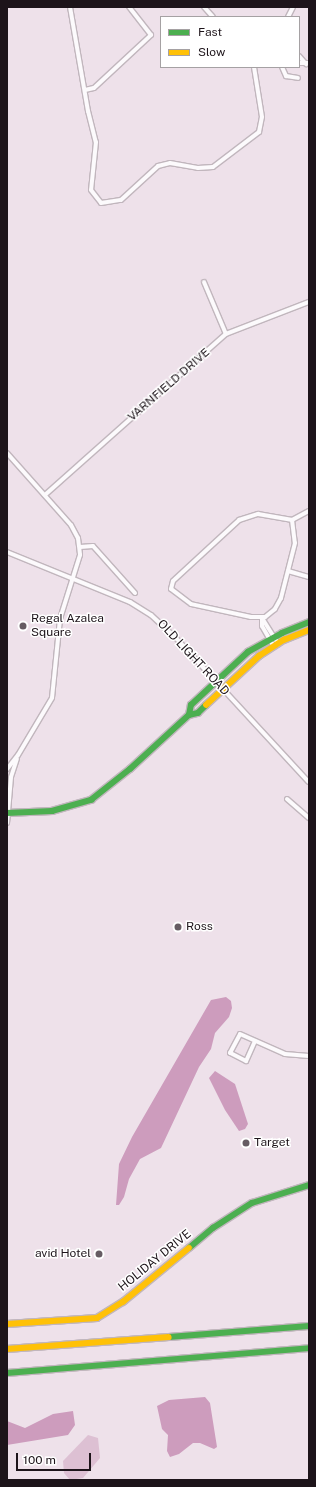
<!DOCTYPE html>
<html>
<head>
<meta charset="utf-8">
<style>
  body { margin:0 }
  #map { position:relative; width:316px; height:1487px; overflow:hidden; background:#eee1ea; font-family:"Public Sans",sans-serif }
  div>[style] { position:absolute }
  .green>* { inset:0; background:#ddc0d3 }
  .water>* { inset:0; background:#cd9cbd }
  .roads { filter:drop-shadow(1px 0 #c1b6bd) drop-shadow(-1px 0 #c1b6bd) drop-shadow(0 1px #c1b6bd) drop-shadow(0 -1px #c1b6bd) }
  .street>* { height:4px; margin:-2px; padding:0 2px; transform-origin:2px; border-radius:2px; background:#fcfafc }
  .fast>* { height:5.5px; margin:-2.75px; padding:0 2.75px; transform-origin:2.75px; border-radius:2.75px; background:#4caf50 }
  .slow>* { height:5.5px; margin:-2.75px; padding:0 2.75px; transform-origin:2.75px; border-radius:2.75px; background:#ffc107 }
  .dots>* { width:11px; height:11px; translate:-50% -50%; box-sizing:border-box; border:2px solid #fff; border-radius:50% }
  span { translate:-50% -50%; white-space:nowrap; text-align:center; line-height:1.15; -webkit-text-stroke:3px #fff; paint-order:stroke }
  .street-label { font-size:12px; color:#1d141a }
  .poi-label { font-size:12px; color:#1d141a }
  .left { translate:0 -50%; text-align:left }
  .right { translate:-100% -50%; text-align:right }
  .frame { position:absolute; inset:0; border:8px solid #1d141a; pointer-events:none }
  .legend { position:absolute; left:160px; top:16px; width:140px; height:52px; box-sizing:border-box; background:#fff; border:1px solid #a5a1a3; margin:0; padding:5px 7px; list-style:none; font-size:12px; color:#1d141a }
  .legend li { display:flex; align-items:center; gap:8px; height:20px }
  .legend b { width:20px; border:1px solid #a5a1a3 }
  .scale { position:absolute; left:16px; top:1453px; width:75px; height:18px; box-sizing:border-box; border:2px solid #1d141a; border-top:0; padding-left:5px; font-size:12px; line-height:14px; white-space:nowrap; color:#1d141a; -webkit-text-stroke:3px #fff; paint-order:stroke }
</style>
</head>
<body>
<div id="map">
  <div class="green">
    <div style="clip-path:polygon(88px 1435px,98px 1438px,100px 1458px,83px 1478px,70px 1480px,64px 1473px,63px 1461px)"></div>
  </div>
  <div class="water">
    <div style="clip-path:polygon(226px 997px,231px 1001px,232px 1008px,229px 1017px,215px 1033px,211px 1049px,199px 1067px,161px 1148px,140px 1159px,129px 1179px,124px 1197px,119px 1205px,116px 1205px,119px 1164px,132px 1137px,211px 1000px)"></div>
    <div style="clip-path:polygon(215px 1071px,235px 1084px,248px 1124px,245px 1129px,239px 1131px,225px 1110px,209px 1078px)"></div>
    <div style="clip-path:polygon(205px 1397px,210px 1403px,217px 1447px,214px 1449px,200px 1443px,193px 1443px,179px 1454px,170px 1457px,167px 1451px,168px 1435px,162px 1429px,157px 1406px,169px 1400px)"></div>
    <div style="clip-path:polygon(73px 1411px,75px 1425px,68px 1435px,7px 1445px,7px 1421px,25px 1428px,53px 1414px)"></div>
  </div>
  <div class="roads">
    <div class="street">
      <div style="left:70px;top:7px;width:106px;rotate:80.2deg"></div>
      <div style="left:88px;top:111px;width:32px;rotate:76deg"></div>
      <div style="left:96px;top:142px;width:48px;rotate:95.9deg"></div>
      <div style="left:91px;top:190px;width:16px;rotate:52deg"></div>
      <div style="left:101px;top:203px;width:20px;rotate:-9deg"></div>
      <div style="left:121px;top:200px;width:50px;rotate:-42.6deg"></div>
      <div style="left:158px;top:166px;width:12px;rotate:-14deg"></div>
      <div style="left:170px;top:163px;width:28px;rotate:10deg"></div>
      <div style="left:198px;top:168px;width:15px;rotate:-4deg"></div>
      <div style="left:213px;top:167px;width:58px;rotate:-37.3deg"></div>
      <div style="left:259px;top:132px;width:15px;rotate:-79deg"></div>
      <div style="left:262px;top:117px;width:51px;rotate:-99.1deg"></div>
      <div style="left:204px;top:7px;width:13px;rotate:48deg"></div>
      <div style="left:288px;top:17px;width:11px;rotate:-63deg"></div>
      <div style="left:299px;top:56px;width:11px;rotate:49deg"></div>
      <div style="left:299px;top:63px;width:10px"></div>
      <div style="left:282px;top:67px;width:10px;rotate:66deg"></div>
      <div style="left:286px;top:76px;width:12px;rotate:9deg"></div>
      <div style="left:85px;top:90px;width:9px;rotate:-13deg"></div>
      <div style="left:94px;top:88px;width:78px;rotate:-42.9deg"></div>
      <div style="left:151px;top:35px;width:36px;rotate:-128deg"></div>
      <div style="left:204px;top:282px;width:56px;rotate:67.1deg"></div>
      <div style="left:7px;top:453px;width:96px;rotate:48.4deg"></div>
      <div style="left:71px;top:525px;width:15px;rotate:62deg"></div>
      <div style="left:78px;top:538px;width:17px;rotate:83deg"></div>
      <div style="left:80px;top:555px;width:67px;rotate:107.4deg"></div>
      <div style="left:60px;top:619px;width:79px;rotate:95.8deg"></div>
      <div style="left:52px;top:698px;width:66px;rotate:120.8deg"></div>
      <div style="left:18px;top:755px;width:18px;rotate:128deg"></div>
      <div style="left:45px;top:495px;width:242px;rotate:-41.7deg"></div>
      <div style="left:226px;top:334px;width:89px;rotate:-21.1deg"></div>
      <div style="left:292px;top:520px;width:23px;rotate:83deg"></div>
      <div style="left:295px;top:543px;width:57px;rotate:104.3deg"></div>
      <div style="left:281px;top:598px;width:13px;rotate:119deg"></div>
      <div style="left:275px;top:609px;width:13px;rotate:141deg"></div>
      <div style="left:265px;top:617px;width:14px;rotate:180deg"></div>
      <div style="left:251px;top:617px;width:61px;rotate:-167.8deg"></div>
      <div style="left:191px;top:604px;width:25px;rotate:-143deg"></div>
      <div style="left:171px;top:589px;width:8px;rotate:-76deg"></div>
      <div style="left:173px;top:581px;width:90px;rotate:-42.7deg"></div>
      <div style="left:239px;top:520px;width:20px;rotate:-18deg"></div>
      <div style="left:258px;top:514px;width:35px;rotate:10deg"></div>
      <div style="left:292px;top:520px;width:19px;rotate:-28deg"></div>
      <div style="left:80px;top:547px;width:13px;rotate:-4deg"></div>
      <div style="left:93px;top:546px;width:63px;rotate:48.2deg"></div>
      <div style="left:7px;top:552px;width:133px;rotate:22.1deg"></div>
      <div style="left:130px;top:602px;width:25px;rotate:32deg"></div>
      <div style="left:151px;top:615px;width:33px;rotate:43deg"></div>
      <div style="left:175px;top:637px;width:197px;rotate:47.3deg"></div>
      <div style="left:288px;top:571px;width:22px;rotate:16deg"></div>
      <div style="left:262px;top:618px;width:8px;rotate:90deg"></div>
      <div style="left:262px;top:626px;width:24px;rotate:60deg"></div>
      <div style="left:262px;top:618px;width:31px;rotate:58deg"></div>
      <div style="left:287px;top:799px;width:29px;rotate:41deg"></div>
      <div style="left:7px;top:823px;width:46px;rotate:-85deg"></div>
      <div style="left:11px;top:777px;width:19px;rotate:-72deg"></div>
      <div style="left:255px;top:1041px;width:22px;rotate:114deg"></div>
      <div style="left:246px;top:1061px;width:18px;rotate:-153deg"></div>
      <div style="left:230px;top:1053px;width:21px;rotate:-62deg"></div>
      <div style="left:240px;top:1034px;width:49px;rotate:24deg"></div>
      <div style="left:285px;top:1054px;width:24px;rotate:5deg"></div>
    </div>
    <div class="fast">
      <div style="left:189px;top:715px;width:10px;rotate:-79deg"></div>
      <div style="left:191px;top:705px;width:78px;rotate:-42.9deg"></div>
      <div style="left:248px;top:652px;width:39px;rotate:-29deg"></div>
      <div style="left:282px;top:633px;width:29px;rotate:-22deg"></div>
      <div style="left:7px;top:813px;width:45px;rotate:-2.5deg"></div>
      <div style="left:52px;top:811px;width:41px;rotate:-15.8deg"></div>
      <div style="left:91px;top:800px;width:50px;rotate:-38.5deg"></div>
      <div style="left:130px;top:769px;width:80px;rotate:-42.5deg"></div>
      <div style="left:189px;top:715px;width:9px;rotate:-13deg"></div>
      <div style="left:198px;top:713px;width:11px;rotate:-45deg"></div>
      <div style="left:189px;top:1248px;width:31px;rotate:-40deg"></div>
      <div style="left:213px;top:1228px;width:46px;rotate:-32.7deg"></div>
      <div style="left:252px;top:1203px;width:60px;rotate:-17.5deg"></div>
      <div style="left:169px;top:1337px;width:140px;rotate:-4.5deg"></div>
      <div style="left:7px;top:1373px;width:303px;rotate:-4.7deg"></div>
    </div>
    <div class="slow">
      <div style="left:206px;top:705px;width:72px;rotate:-42.8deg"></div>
      <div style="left:259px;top:656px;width:30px;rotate:-33deg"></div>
      <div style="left:284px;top:640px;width:27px;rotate:-22deg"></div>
      <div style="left:7px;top:1324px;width:90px;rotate:-3.8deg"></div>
      <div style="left:97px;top:1318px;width:31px;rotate:-32deg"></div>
      <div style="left:123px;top:1302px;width:85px;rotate:-39.3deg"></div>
      <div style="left:7px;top:1349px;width:162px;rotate:-4.2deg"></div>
    </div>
  </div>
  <div class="dots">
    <div style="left:23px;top:626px;background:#665c63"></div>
    <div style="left:178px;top:927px;background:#665c63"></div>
    <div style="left:246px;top:1143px;background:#665c63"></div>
    <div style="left:99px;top:1254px;background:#665c63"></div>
  </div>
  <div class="street-label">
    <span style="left:169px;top:385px;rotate:-41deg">VARNFIELD DRIVE</span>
    <span style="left:193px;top:658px;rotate:47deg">OLD LIGHT ROAD</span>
    <span style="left:155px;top:1261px;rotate:-39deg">HOLIDAY DRIVE</span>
  </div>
  <div class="poi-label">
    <span class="left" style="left:31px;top:626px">Regal Azalea<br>Square</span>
    <span class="left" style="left:186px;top:927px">Ross</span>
    <span class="left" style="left:254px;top:1143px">Target</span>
    <span class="right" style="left:91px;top:1254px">avid Hotel</span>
  </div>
  <div class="frame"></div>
  <ul class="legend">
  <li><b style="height:5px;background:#4caf50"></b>Fast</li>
  <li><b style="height:5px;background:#ffc107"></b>Slow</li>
  </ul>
  <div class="scale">100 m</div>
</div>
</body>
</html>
